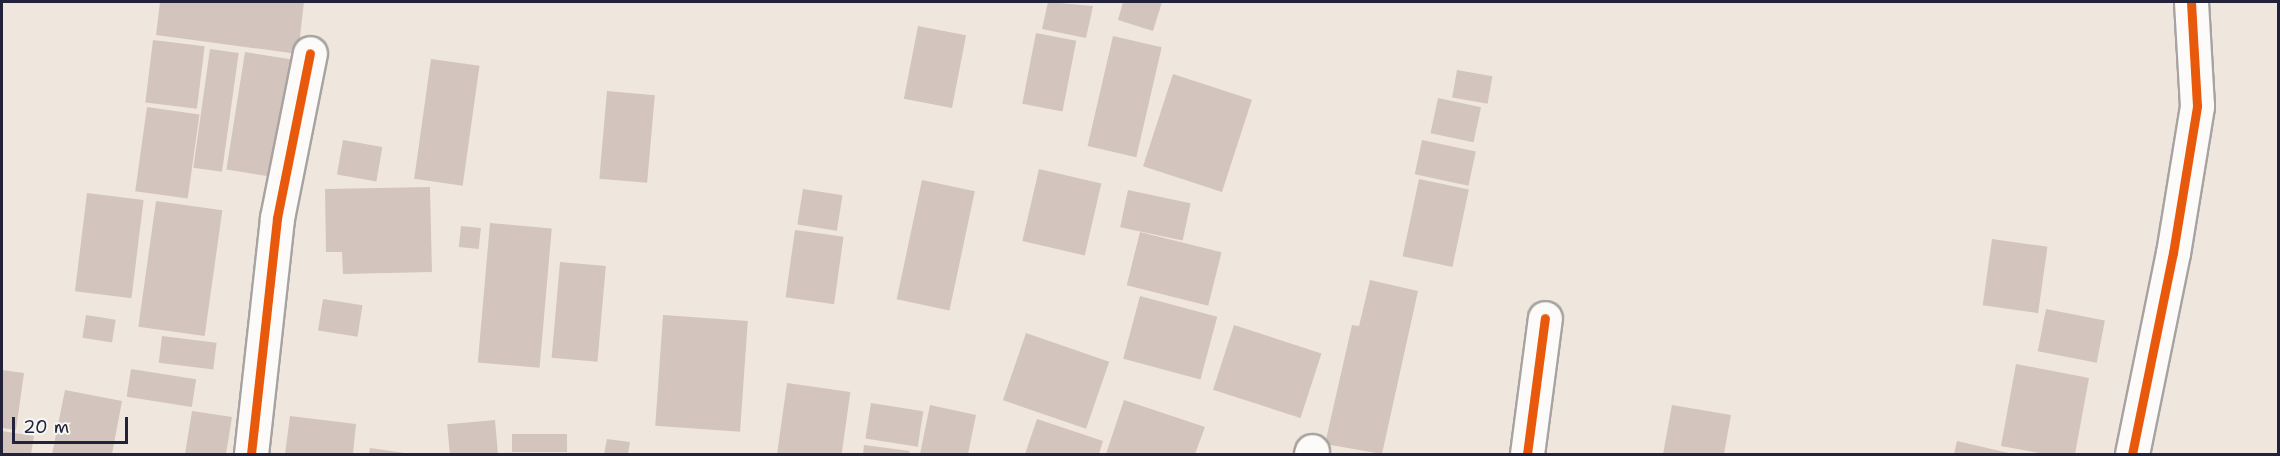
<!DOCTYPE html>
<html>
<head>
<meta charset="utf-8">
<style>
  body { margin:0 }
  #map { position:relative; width:2280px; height:456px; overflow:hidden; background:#efe7de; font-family:"Shantell Sans",sans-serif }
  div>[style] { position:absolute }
  .building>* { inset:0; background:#d4c4be; transform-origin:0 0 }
  .roads { filter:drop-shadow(2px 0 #a7a3a0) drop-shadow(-2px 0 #a7a3a0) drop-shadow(0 2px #a7a3a0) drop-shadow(0 -2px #a7a3a0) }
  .minor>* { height:33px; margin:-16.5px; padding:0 16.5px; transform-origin:16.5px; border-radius:16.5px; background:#fdfbfa }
  .cycleway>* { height:9px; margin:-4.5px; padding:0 4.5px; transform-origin:4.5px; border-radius:4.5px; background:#e8590c }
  span { translate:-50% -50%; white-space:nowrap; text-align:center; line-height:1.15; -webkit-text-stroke:6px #f6f6f2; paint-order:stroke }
  .frame { position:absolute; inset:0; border:3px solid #22223b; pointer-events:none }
  .scale { position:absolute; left:12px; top:417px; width:116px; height:27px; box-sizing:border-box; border:3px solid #22223b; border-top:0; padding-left:8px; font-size:18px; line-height:21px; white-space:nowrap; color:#22223b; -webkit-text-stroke:4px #f6f6f2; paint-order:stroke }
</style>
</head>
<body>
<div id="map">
  <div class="building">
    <div style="clip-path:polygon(160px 2px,304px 2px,298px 54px,156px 35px)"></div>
    <div style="clip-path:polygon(1048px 2px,1093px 6px,1086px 38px,1042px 29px)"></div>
    <div style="clip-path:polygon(1123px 2px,1162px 2px,1153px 31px,1118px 20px)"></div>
    <div style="left:918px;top:26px;width:49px;height:74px;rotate:11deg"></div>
    <div style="left:1036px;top:33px;width:41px;height:72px;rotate:11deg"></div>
    <div style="left:1113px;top:36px;width:50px;height:113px;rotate:13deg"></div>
    <div style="left:153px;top:40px;width:52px;height:63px;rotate:7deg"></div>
    <div style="left:210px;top:49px;width:29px;height:120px;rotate:8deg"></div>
    <div style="left:245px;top:52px;width:46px;height:119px;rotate:9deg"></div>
    <div style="left:431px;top:59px;width:49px;height:121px;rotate:8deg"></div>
    <div style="left:1457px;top:70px;width:36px;height:28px;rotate:10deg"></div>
    <div style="left:1173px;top:74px;width:83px;height:97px;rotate:18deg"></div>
    <div style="left:607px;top:91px;width:48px;height:88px;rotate:5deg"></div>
    <div style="left:1438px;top:98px;width:44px;height:36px;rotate:12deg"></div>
    <div style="left:147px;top:107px;width:53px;height:85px;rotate:8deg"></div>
    <div style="left:343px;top:140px;width:40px;height:35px;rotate:10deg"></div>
    <div style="left:1422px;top:140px;width:55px;height:35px;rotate:12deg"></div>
    <div style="left:1039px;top:169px;width:64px;height:74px;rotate:13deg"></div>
    <div style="left:1419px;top:179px;width:51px;height:79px;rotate:12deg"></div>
    <div style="left:922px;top:180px;width:54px;height:122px;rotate:12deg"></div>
    <div style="clip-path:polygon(430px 187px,432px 272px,343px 274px,342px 252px,326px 252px,325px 189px)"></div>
    <div style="left:803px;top:189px;width:40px;height:36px;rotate:9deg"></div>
    <div style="left:1128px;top:190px;width:64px;height:38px;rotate:12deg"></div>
    <div style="left:87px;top:193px;width:57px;height:99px;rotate:7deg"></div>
    <div style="left:156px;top:201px;width:67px;height:127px;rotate:8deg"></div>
    <div style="left:490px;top:223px;width:62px;height:140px;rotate:5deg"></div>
    <div style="left:461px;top:226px;width:20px;height:21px;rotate:6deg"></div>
    <div style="left:795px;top:230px;width:49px;height:68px;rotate:8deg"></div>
    <div style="left:1140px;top:232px;width:84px;height:55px;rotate:14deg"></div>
    <div style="left:1992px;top:239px;width:56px;height:67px;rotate:8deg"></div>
    <div style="left:560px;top:262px;width:46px;height:96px;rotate:5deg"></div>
    <div style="clip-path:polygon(1370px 280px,1418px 291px,1382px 454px,1325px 444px,1352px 325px,1359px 326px)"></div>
    <div style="left:1140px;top:296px;width:80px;height:65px;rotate:15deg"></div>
    <div style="left:323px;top:299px;width:40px;height:32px;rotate:9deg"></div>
    <div style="left:2046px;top:309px;width:60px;height:43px;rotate:11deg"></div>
    <div style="left:86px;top:315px;width:30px;height:23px;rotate:9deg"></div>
    <div style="left:663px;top:315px;width:85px;height:111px;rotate:4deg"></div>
    <div style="left:1234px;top:325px;width:92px;height:68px;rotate:18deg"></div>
    <div style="left:1026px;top:333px;width:88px;height:71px;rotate:19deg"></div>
    <div style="left:162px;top:336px;width:55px;height:27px;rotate:7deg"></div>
    <div style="clip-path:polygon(2016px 364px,2089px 378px,2075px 454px,2045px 454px,2001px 446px)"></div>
    <div style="left:131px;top:369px;width:66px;height:28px;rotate:9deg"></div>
    <div style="clip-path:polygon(2px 370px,24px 373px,16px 430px,2px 428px)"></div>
    <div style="left:787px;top:383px;width:64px;height:72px;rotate:8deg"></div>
    <div style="clip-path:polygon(65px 390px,122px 401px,112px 454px,52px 454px)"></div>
    <div style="clip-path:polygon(1124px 400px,1205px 427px,1195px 454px,1106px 454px)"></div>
    <div style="left:871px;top:403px;width:53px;height:36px;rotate:9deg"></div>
    <div style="clip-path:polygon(930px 405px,976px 415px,968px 454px,920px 454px)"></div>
    <div style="clip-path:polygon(1672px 405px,1731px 415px,1724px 454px,1663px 454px)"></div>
    <div style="clip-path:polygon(192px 411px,232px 417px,226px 454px,185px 454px)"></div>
    <div style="clip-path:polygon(290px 416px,356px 424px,353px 454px,285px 454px)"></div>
    <div style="clip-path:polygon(1037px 419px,1103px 441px,1099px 454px,1025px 454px)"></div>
    <div style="left:495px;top:420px;width:34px;height:48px;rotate:85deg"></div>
    <div style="clip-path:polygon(2px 431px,34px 436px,31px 454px,2px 454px)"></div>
    <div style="left:567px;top:434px;width:18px;height:55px;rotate:90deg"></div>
    <div style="clip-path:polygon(607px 439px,630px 442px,628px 454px,604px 454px)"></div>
    <div style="clip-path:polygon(1957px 441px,2013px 454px,1954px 454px)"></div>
    <div style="clip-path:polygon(864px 445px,910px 451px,909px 454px,863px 454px)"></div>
    <div style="clip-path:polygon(370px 448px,405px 453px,405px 454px,369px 454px)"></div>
  </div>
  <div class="roads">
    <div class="minor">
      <div style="left:251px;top:454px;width:237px;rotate:-83.7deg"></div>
      <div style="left:277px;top:218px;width:168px;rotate:-78.7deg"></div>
      <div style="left:1311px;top:454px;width:3px;rotate:-72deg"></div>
      <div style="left:1527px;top:454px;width:137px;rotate:-82.5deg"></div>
      <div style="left:2132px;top:454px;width:205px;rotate:-78.5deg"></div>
      <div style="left:2173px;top:253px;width:149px;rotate:-80.7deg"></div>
      <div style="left:2197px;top:106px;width:104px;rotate:-93.3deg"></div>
    </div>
  </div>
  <div class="cycleway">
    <div style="left:251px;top:454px;width:237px;rotate:-83.7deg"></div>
    <div style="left:277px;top:218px;width:168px;rotate:-78.7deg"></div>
    <div style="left:1527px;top:454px;width:137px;rotate:-82.5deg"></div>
    <div style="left:2132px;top:454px;width:205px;rotate:-78.5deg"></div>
    <div style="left:2173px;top:253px;width:149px;rotate:-80.7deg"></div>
    <div style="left:2197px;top:106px;width:104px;rotate:-93.3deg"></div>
  </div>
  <div class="frame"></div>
  <div class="scale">20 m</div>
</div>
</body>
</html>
